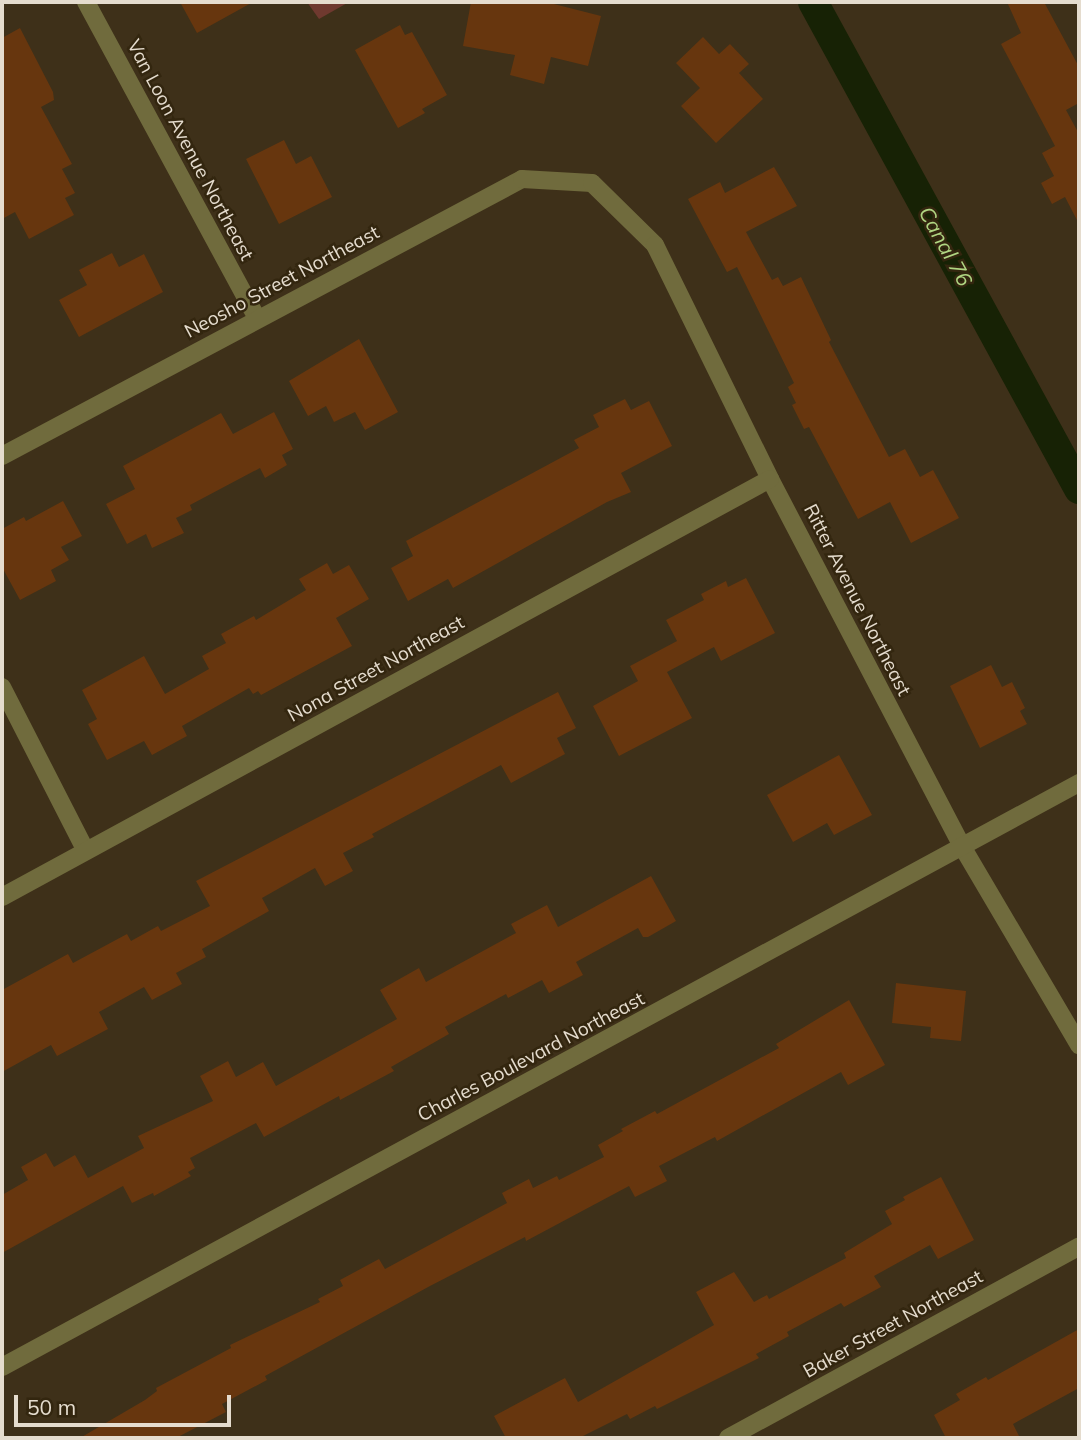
<!DOCTYPE html>
<html>
<head>
<meta charset="utf-8">
<style>
  body { margin:0 }
  #map { position:relative; width:1081px; height:1440px; overflow:hidden; background:#3e3019; font-family:Mulish,sans-serif }
  div>[style] { position:absolute }
  .green>* { inset:0; background:#6f392f }
  .canal>* { height:30px; margin:-15px; padding:0 15px; transform-origin:15px; border-radius:15px; background:#172205 }
  .building>* { inset:0; background:#67360e }
  .street>* { height:18px; margin:-9px; padding:0 9px; transform-origin:9px; border-radius:9px; background:#706b3d }
  span { translate:-50% -50%; white-space:nowrap; text-align:center; line-height:1.15; -webkit-text-stroke:5px #33260f; paint-order:stroke }
  .street-label { font-size:19px; color:#e5dcce }
  .water-label { font-size:21px; color:#b0d582; font-style:italic }
  .frame { position:absolute; inset:0; border:4px solid #e5dcce; pointer-events:none }
  .scale { position:absolute; left:14px; top:1395px; width:217px; height:32px; box-sizing:border-box; border:4px solid #e5dcce; border-top:0; padding-left:9px; font-size:21px; line-height:24px; white-space:nowrap; color:#e5dcce; -webkit-text-stroke:5px #33260f; paint-order:stroke }
</style>
</head>
<body>
<div id="map">
  <div class="green">
    <div style="clip-path:polygon(307px 2px,349px 2px,319px 19px)"></div>
  </div>
  <div class="canal">
    <div style="left:813px;top:2px;width:555px;rotate:61.36deg"></div>
  </div>
  <div class="building">
    <div style="clip-path:polygon(180px 2px,253px 2px,197px 33px)"></div>
    <div style="clip-path:polygon(471px 2px,546px 2px,601px 16px,588px 66px,551px 57px,544px 84px,510px 75px,515px 55px,463px 46px)"></div>
    <div style="clip-path:polygon(1007px 2px,1044px 2px,1079px 67px,1079px 103px,1066px 110px,1079px 134px,1079px 224px,1065px 197px,1052px 204px,1041px 183px,1054px 176px,1042px 153px,1055px 146px,1001px 44px,1021px 33px)"></div>
    <div style="clip-path:polygon(400px 25px,405px 35px,412px 32px,447px 95px,422px 109px,425px 113px,398px 128px,355px 50px)"></div>
    <div style="clip-path:polygon(20px 28px,53px 92px,54px 100px,41px 107px,72px 164px,62px 169px,75px 193px,65px 198px,74px 215px,29px 239px,15px 212px,2px 219px,2px 38px)"></div>
    <div style="clip-path:polygon(703px 37px,719px 54px,730px 44px,749px 64px,739px 73px,763px 99px,716px 143px,681px 106px,700px 88px,676px 63px)"></div>
    <div style="clip-path:polygon(284px 140px,296px 164px,311px 156px,332px 197px,279px 224px,246px 159px)"></div>
    <div style="clip-path:polygon(774px 167px,797px 206px,746px 232px,772px 280px,778px 277px,783px 286px,801px 277px,831px 340px,829px 342px,889px 457px,905px 449px,920px 477px,933px 470px,959px 518px,911px 543px,890px 502px,858px 519px,809px 427px,804px 429px,792px 405px,796px 403px,788px 387px,794px 383px,737px 267px,727px 272px,688px 199px,720px 182px,725px 193px)"></div>
    <div style="clip-path:polygon(112px 253px,119px 267px,144px 254px,163px 292px,79px 337px,59px 300px,87px 285px,79px 270px)"></div>
    <div style="clip-path:polygon(359px 339px,398px 412px,365px 430px,355px 412px,334px 422px,326px 406px,308px 416px,289px 381px)"></div>
    <div style="clip-path:polygon(625px 399px,631px 410px,649px 401px,672px 446px,621px 473px,631px 492px,607px 502px,453px 588px,448px 579px,408px 601px,391px 568px,413px 556px,406px 541px,579px 448px,574px 440px,599px 427px,593px 415px)"></div>
    <div style="clip-path:polygon(274px 412px,293px 449px,282px 455px,287px 465px,265px 478px,260px 468px,190px 505px,192px 510px,176px 518px,184px 533px,152px 548px,146px 534px,127px 544px,106px 504px,135px 489px,123px 466px,221px 413px,233px 434px)"></div>
    <div style="clip-path:polygon(63px 501px,82px 536px,61px 547px,69px 560px,51px 570px,56px 581px,20px 600px,2px 567px,2px 529px,24px 517px,26px 521px)"></div>
    <div style="clip-path:polygon(327px 563px,333px 574px,349px 565px,369px 599px,336px 618px,352px 646px,261px 695px,258px 691px,253px 694px,249px 688px,182px 726px,187px 736px,152px 755px,144px 741px,107px 760px,88px 724px,97px 719px,82px 690px,144px 656px,165px 694px,209px 669px,202px 656px,226px 643px,221px 634px,254px 616px,256px 620px,306px 590px,299px 579px)"></div>
    <div style="clip-path:polygon(746px 578px,775px 633px,721px 661px,714px 647px,667px 672px,692px 718px,619px 756px,593px 706px,638px 681px,630px 666px,677px 641px,666px 620px,704px 600px,701px 594px,726px 581px,728px 587px)"></div>
    <div style="clip-path:polygon(991px 665px,1002px 687px,1012px 682px,1025px 708px,1020px 711px,1027px 724px,980px 748px,950px 686px)"></div>
    <div style="clip-path:polygon(558px 692px,576px 728px,557px 738px,565px 754px,511px 783px,501px 765px,372px 834px,374px 837px,343px 853px,353px 871px,325px 886px,315px 868px,262px 898px,269px 911px,202px 949px,206px 957px,176px 973px,182px 984px,152px 1000px,144px 987px,99px 1012px,108px 1029px,57px 1056px,51px 1045px,2px 1072px,2px 990px,68px 954px,73px 963px,127px 934px,131px 941px,158px 926px,161px 931px,210px 906px,196px 881px)"></div>
    <div style="clip-path:polygon(839px 755px,872px 815px,834px 835px,827px 823px,793px 842px,767px 795px)"></div>
    <div style="clip-path:polygon(651px 876px,676px 921px,648px 937px,643px 937px,638px 928px,576px 962px,583px 975px,549px 993px,542px 980px,508px 998px,506px 994px,445px 1027px,449px 1034px,391px 1067px,394px 1071px,340px 1100px,339px 1096px,264px 1137px,256px 1123px,190px 1158px,195px 1168px,188px 1172px,191px 1176px,154px 1196px,153px 1193px,132px 1203px,123px 1186px,2px 1253px,2px 1195px,28px 1180px,21px 1167px,46px 1153px,54px 1167px,75px 1155px,88px 1178px,144px 1148px,138px 1136px,213px 1101px,200px 1076px,228px 1061px,236px 1077px,263px 1062px,276px 1086px,397px 1019px,380px 990px,419px 968px,426px 982px,516px 933px,511px 924px,547px 905px,558px 927px)"></div>
    <div style="clip-path:polygon(896px 983px,966px 991px,961px 1041px,930px 1038px,931px 1027px,892px 1023px)"></div>
    <div style="clip-path:polygon(849px 1000px,885px 1065px,848px 1085px,841px 1072px,717px 1141px,715px 1137px,659px 1166px,667px 1181px,635px 1197px,629px 1186px,526px 1241px,525px 1237px,430px 1286px,265px 1376px,267px 1380px,222px 1404px,226px 1412px,176px 1438px,80px 1438px,145px 1400px,157px 1391px,156px 1388px,231px 1348px,230px 1345px,320px 1302px,318px 1299px,343px 1286px,340px 1280px,379px 1259px,385px 1269px,507px 1203px,502px 1193px,529px 1179px,533px 1188px,557px 1176px,559px 1180px,604px 1157px,598px 1145px,623px 1131px,621px 1129px,655px 1111px,657px 1114px,779px 1048px,776px 1044px)"></div>
    <div style="clip-path:polygon(941px 1177px,974px 1240px,938px 1259px,930px 1245px,874px 1276px,881px 1287px,844px 1307px,841px 1303px,787px 1332px,789px 1336px,756px 1354px,759px 1358px,657px 1409px,655px 1406px,630px 1419px,627px 1414px,579px 1438px,506px 1438px,494px 1416px,565px 1378px,578px 1402px,714px 1325px,696px 1292px,734px 1272px,754px 1302px,767px 1295px,769px 1299px,846px 1258px,844px 1253px,892px 1224px,885px 1211px,905px 1200px,903px 1197px)"></div>
    <div style="clip-path:polygon(1079px 1329px,1079px 1388px,1013px 1424px,1020px 1438px,946px 1438px,934px 1415px,960px 1400px,956px 1394px,986px 1377px,988px 1380px)"></div>
  </div>
  <div class="street">
    <div style="left:86px;top:2px;width:359px;rotate:61.6deg"></div>
    <div style="left:2px;top:456px;width:589px;rotate:-28.04deg"></div>
    <div style="left:522px;top:179px;width:70px;rotate:3.3deg"></div>
    <div style="left:592px;top:183px;width:88px;rotate:44.5deg"></div>
    <div style="left:655px;top:245px;width:261px;rotate:63.8deg"></div>
    <div style="left:770px;top:479px;width:416px;rotate:62.4deg"></div>
    <div style="left:963px;top:848px;width:229px;rotate:59.5deg"></div>
    <div style="left:2px;top:687px;width:184px;rotate:62.9deg"></div>
    <div style="left:2px;top:897px;width:874px;rotate:-28.56deg"></div>
    <div style="left:2px;top:1367px;width:1225px;rotate:-28.47deg"></div>
    <div style="left:728px;top:1438px;width:400px;rotate:-28.6deg"></div>
  </div>
  <div class="street-label">
    <span style="left:190px;top:150px;rotate:62deg">Van Loon Avenue Northeast</span>
    <span style="left:282px;top:282px;rotate:-28deg">Neosho Street Northeast</span>
    <span style="left:857px;top:600px;rotate:63deg">Ritter Avenue Northeast</span>
    <span style="left:376px;top:669px;rotate:-29deg">Nona Street Northeast</span>
    <span style="left:531px;top:1057px;rotate:-28deg">Charles Boulevard Northeast</span>
    <span style="left:893px;top:1324px;rotate:-29deg">Baker Street Northeast</span>
  </div>
  <div class="water-label">
    <span style="left:946px;top:246px;rotate:61deg">Canal 76</span>
  </div>
  <div class="frame"></div>
  <div class="scale">50 m</div>
</div>
</body>
</html>
